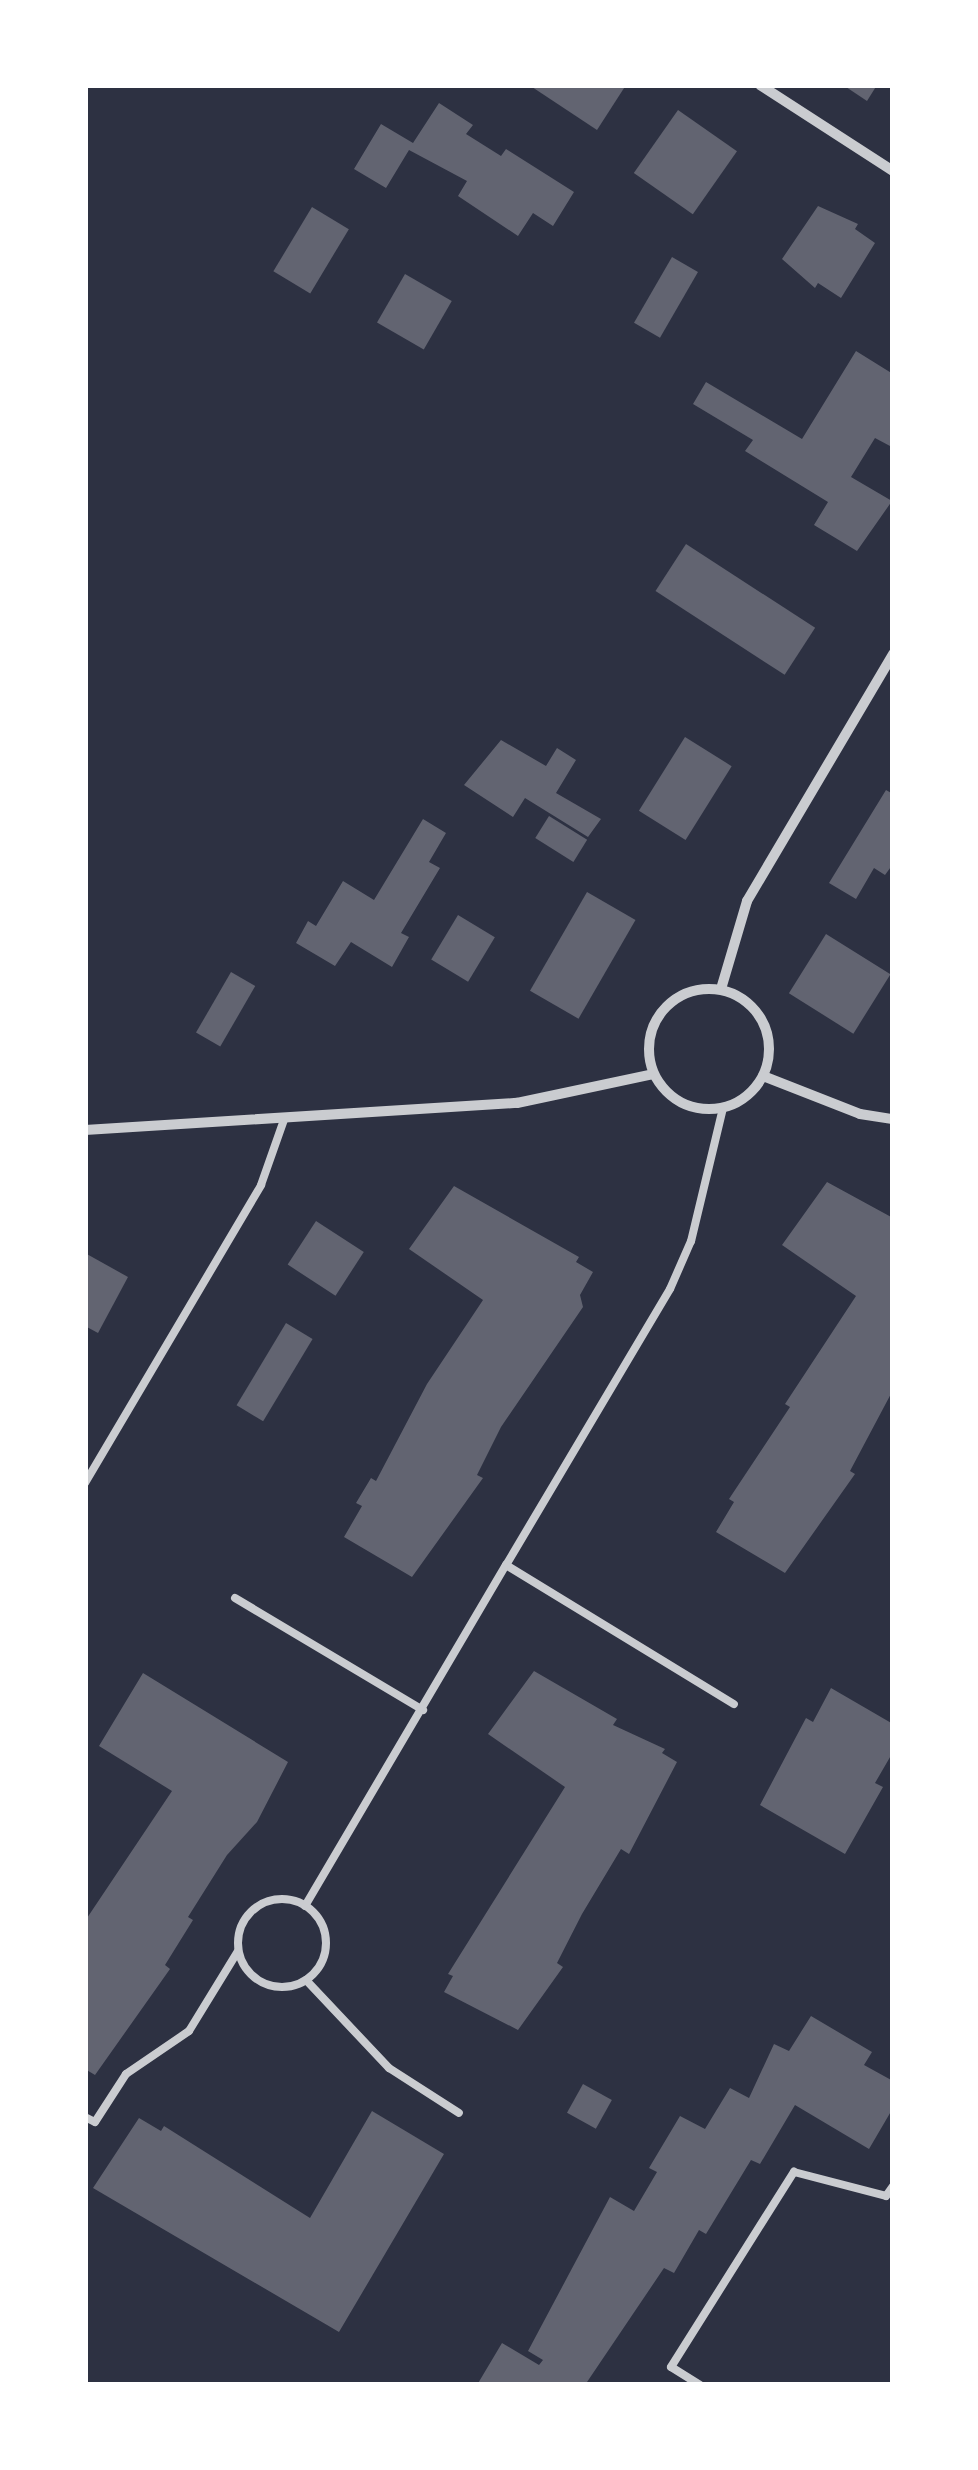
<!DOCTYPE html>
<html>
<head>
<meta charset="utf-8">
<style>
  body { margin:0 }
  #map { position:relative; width:978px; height:2470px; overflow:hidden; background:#2d3142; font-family:"PT Serif",serif }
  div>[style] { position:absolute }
  .building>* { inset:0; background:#626471; transform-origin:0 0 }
  .service>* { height:8px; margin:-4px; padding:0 4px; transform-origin:4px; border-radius:4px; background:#caccd0 }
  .service>.ring { margin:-4px; padding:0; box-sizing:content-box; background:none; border:8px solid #caccd0; border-radius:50% }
  .minor>* { height:10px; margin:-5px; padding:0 5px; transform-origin:5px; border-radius:5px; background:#caccd0 }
  .minor>.ring { margin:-5px; padding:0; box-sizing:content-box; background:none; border:10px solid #caccd0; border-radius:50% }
  span { translate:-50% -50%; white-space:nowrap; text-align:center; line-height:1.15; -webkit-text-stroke:9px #fff; paint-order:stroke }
  .frame { position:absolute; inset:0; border:88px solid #fff; pointer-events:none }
</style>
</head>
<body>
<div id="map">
  <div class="building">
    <div style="clip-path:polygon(529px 85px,626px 85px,597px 130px)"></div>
    <div style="clip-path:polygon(843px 85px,877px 85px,867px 101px)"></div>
    <div style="clip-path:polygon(439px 103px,473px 125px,466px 134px,501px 156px,506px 149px,574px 192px,553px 226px,533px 213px,518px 236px,458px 196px,467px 181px,409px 150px,386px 188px,354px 169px,381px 124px,413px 143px)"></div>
    <div style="left:678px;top:110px;width:72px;height:77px;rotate:35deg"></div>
    <div style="clip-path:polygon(818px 206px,858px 224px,855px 229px,875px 243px,841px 298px,818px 283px,815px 288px,782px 259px)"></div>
    <div style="left:312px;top:207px;width:43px;height:75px;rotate:31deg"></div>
    <div style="left:672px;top:257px;width:30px;height:76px;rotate:30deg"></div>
    <div style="left:405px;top:274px;width:54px;height:56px;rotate:30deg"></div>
    <div style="clip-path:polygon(856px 351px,893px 374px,893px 441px,890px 446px,875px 438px,851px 477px,892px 501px,857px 551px,814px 525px,828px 502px,745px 451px,753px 440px,693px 404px,706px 382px,802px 439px)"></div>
    <div style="left:686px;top:544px;width:154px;height:56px;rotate:33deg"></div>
    <div style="left:685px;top:737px;width:55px;height:87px;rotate:32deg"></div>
    <div style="clip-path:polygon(501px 740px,546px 766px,557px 748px,576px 760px,556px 793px,601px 819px,588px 837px,525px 798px,513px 817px,464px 785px)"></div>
    <div style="clip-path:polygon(886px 790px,893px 794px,893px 864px,885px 875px,874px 868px,856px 899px,829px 883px)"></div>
    <div style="left:549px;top:816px;width:45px;height:26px;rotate:32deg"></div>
    <div style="clip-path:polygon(423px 819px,446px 833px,429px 862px,440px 868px,401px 933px,409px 937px,392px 967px,351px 942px,335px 966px,296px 943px,308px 921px,316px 926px,343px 881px,374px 900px)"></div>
    <div style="left:587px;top:892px;width:56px;height:114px;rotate:30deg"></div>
    <div style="left:458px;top:915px;width:43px;height:52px;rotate:31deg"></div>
    <div style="left:826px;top:934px;width:76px;height:70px;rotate:32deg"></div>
    <div style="left:231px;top:972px;width:28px;height:70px;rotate:30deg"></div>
    <div style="clip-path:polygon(827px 1182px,893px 1218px,893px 1390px,850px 1471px,855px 1474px,785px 1573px,716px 1532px,734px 1502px,729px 1499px,790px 1407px,785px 1404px,856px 1296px,782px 1245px)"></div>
    <div style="clip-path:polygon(454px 1186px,579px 1257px,576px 1262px,593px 1272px,580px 1295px,583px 1307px,501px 1427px,477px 1475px,483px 1478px,412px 1577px,344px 1537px,362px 1506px,356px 1503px,371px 1478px,376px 1481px,427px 1384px,483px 1300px,409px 1249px)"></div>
    <div style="left:316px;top:1221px;width:57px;height:52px;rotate:33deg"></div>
    <div style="clip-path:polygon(85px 1253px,128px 1277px,98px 1333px,85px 1326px)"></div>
    <div style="left:286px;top:1323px;width:31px;height:96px;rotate:31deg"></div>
    <div style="clip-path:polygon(534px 1671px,617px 1719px,613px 1725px,665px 1749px,662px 1753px,677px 1762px,629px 1854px,621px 1849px,582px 1914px,557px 1963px,563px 1967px,518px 2030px,444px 1992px,453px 1976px,448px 1974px,565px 1787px,488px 1734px)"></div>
    <div style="clip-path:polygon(143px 1673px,288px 1762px,257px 1822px,227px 1855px,188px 1917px,193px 1920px,165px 1965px,170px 1969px,95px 2075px,85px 2069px,85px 1921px,172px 1791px,99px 1746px)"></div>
    <div style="clip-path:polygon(831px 1688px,893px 1724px,893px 1752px,875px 1783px,883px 1787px,845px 1854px,760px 1805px,806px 1718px,813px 1722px)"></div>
    <div style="clip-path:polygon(811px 2016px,872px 2052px,864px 2065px,893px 2081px,893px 2108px,869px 2149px,795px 2105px,760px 2164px,751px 2160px,706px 2234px,699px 2230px,674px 2273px,664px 2268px,585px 2385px,477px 2385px,502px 2343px,539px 2365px,543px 2360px,528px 2351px,610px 2197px,634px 2211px,657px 2172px,649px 2168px,680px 2116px,705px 2129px,730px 2088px,749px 2098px,774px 2044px,789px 2051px)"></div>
    <div style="left:583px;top:2084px;width:33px;height:33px;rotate:29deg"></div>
    <div style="clip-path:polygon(372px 2111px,444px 2154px,339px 2332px,93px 2188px,139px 2118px,161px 2131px,164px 2126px,310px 2218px)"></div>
  </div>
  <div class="service">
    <div style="left:723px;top:1108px;width:137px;rotate:103.5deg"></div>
    <div style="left:691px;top:1241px;width:52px;rotate:113.6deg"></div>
    <div style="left:670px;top:1289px;width:321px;rotate:120.7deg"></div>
    <div style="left:506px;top:1565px;width:267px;rotate:31.4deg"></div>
    <div style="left:85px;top:1483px;width:346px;rotate:-59.4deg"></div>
    <div style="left:261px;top:1185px;width:72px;rotate:-70.6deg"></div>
    <div style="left:235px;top:1598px;width:219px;rotate:30.8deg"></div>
    <div class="ring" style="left:238px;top:1899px;width:80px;height:80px"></div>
    <div style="left:305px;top:1906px;width:396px;rotate:-59.5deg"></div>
    <div style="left:306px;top:1980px;width:121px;rotate:46.7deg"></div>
    <div style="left:389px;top:2068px;width:83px;rotate:32.7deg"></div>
    <div style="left:85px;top:2117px;width:11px;rotate:27deg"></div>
    <div style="left:95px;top:2122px;width:57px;rotate:-57.1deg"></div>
    <div style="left:126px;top:2074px;width:76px;rotate:-34.3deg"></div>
    <div style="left:189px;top:2031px;width:94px;rotate:-58.5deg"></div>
    <div style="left:700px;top:2385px;width:34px;rotate:-148deg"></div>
    <div style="left:671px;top:2367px;width:231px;rotate:-57.8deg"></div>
    <div style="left:794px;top:2172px;width:95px;rotate:14.6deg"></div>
    <div style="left:886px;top:2196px;width:12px;rotate:-55deg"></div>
  </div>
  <div class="minor">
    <div style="left:760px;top:85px;width:158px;rotate:32.9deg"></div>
    <div style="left:721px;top:989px;width:92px;rotate:-73.5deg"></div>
    <div style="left:747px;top:901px;width:287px;rotate:-59.4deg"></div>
    <div class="ring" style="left:649px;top:989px;width:110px;height:110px"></div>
    <div style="left:763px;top:1076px;width:104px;rotate:21.4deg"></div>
    <div style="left:860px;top:1114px;width:33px;rotate:9deg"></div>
    <div style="left:85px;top:1130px;width:433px;rotate:-3.6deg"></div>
    <div style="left:517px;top:1103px;width:139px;rotate:-12deg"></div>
  </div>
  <div class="frame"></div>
</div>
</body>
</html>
